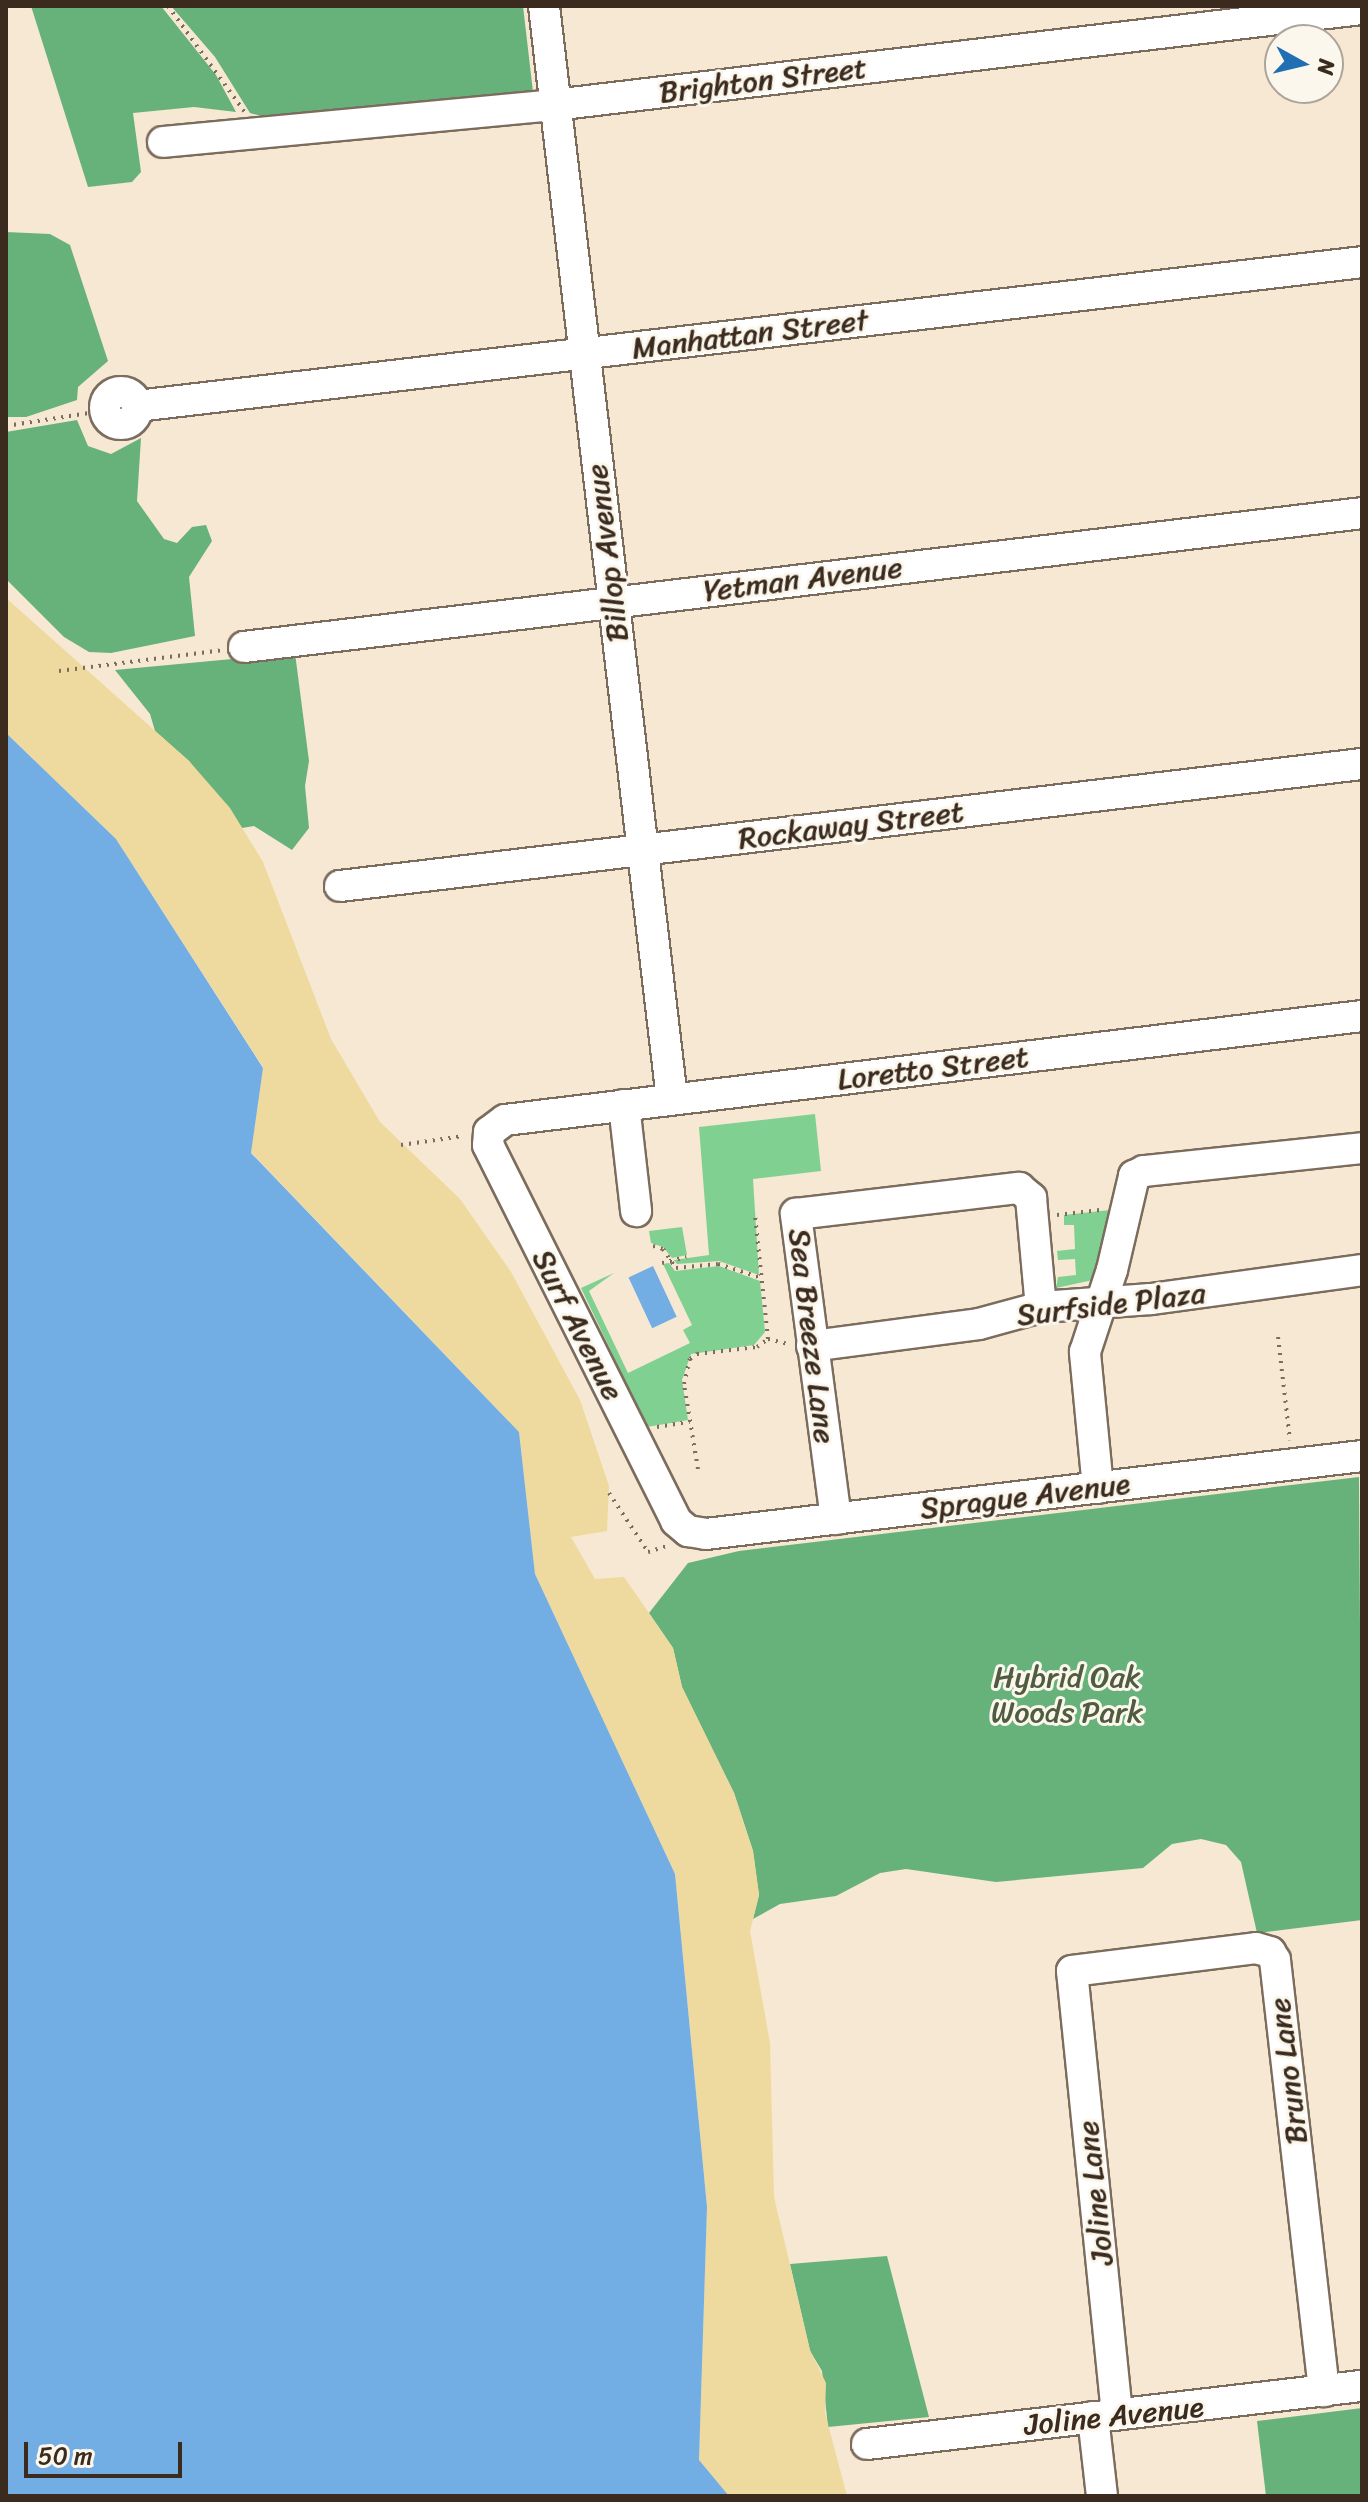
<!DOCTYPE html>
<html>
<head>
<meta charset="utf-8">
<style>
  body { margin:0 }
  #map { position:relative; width:1368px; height:2502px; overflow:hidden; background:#f6e8d2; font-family:Sriracha,sans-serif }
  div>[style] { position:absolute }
  .green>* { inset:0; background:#7fd091 }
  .forest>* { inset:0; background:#67b27b }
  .sand>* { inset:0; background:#eeda9e }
  .water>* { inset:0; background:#72ade3; transform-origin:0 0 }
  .path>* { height:4px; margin-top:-2px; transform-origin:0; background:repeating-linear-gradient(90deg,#7c6c5d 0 2px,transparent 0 8px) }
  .roads { filter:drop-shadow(2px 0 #7c6c5d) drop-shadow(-2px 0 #7c6c5d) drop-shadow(0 2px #7c6c5d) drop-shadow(0 -2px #7c6c5d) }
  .minor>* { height:30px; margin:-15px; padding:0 15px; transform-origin:15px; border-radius:15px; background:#fff }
  .minor>.ring { margin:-15px; padding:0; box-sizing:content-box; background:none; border:30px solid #fff; border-radius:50% }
  span { translate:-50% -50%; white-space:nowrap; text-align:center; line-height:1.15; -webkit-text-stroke:6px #fbf7ec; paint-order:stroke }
  .street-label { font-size:30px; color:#3b2a1e }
  .park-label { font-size:30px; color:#4f5c40 }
  .frame { position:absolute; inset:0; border:8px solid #3b2a1e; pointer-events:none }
  .north { position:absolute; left:1264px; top:24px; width:80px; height:80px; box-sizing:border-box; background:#fbf7ec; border:2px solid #aea59a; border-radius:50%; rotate:98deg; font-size:22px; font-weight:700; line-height:32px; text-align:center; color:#3b2a1e }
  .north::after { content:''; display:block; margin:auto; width:28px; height:36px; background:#1f6fb2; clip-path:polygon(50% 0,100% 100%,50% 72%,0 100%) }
  .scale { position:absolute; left:24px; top:2442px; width:158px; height:36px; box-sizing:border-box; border:4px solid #3b2a1e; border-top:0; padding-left:10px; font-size:24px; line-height:28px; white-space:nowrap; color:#3b2a1e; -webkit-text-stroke:6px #fbf7ec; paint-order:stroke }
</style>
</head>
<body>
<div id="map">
  <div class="green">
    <div style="clip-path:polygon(815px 1114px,821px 1171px,753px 1179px,759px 1275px,719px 1261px,677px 1264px,674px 1260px,709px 1255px,699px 1127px)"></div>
    <div style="clip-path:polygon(1110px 1210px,1093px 1280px,1056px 1288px,1058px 1277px,1076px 1275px,1075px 1259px,1058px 1260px,1057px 1251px,1075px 1249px,1074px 1225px,1064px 1225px,1064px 1215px)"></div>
    <div style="clip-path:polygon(682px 1227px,687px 1255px,672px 1258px,663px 1247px,651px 1243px,649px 1231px)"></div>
    <div style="clip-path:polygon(669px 1263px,675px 1271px,719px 1266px,760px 1281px,765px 1332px,754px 1345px,691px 1354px,682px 1380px,688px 1420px,647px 1427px,581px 1288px,614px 1273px,589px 1291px,628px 1373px,690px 1343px,683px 1330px,692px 1325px,663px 1264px)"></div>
  </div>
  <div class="forest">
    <div style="clip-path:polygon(31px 6px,161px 6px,216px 75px,236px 112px,194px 107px,133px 113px,141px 172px,132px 182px,88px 187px)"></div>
    <div style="clip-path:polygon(171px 6px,523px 6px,533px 92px,283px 122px,250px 113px,215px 57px)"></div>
    <div style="clip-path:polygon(6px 232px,50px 234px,70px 245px,108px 361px,78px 387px,77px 400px,26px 417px,6px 417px)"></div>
    <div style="clip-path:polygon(77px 420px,88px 446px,111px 454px,141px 438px,137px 501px,164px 539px,177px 543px,192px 527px,206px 525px,212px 541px,189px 577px,195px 636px,111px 653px,89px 652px,64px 637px,6px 579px,6px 432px)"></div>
    <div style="clip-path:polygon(295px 653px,309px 761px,305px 786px,309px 828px,292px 850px,254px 826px,242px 828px,189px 761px,155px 731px,150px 714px,115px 670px)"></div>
    <div style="clip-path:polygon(1359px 1477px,1362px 1920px,1257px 1933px,1241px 1862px,1226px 1845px,1201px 1839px,1172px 1844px,1143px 1868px,996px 1882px,906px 1869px,880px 1873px,836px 1896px,780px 1904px,753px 1919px,759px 1895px,753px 1851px,734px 1793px,682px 1687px,673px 1648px,649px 1613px,688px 1563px,739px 1551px)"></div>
    <div style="clip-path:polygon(887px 2256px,929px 2417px,828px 2427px,822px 2371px,810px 2351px,790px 2264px)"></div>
    <div style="clip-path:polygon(1362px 2408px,1362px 2496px,1266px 2496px,1257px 2421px)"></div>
  </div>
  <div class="sand">
    <div style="clip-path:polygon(6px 598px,189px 761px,230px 808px,263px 862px,331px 1039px,380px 1122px,460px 1199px,511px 1272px,580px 1400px,609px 1486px,607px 1531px,571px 1537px,595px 1579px,624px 1577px,673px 1648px,682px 1687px,734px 1793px,753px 1851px,759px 1895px,750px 1931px,770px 2043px,774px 2197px,810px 2350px,826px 2383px,825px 2413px,847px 2496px,729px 2496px,699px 2460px,707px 2207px,675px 1874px,535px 1574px,519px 1432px,251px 1152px,263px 1067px,116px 839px,6px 733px)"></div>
  </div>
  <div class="water">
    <div style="clip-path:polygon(6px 733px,116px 839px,263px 1068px,251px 1153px,519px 1432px,535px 1574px,675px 1874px,707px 2207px,699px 2460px,729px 2496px,6px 2496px)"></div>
    <div style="left:653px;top:1266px;width:56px;height:27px;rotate:65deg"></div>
  </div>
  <div class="path">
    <div style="left:168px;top:6px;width:130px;rotate:54.1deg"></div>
    <div style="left:6px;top:426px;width:84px;rotate:-8.9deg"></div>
    <div style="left:59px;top:671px;width:164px;rotate:-7.3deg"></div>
    <div style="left:401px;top:1145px;width:63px;rotate:-8.3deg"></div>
    <div style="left:1057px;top:1215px;width:43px;rotate:-6.6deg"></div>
    <div style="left:653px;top:1246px;width:10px;rotate:17deg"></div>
    <div style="left:663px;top:1249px;width:23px;rotate:56deg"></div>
    <div style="left:676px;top:1268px;width:42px;rotate:-5.4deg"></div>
    <div style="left:718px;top:1264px;width:46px;rotate:17.7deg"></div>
    <div style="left:662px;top:1263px;width:25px;rotate:-14deg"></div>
    <div style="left:1278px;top:1337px;width:104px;rotate:83.4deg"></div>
    <div style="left:768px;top:1339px;width:21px;rotate:14deg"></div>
    <div style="left:657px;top:1427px;width:33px;rotate:-9deg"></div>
    <div style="left:698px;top:1469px;width:86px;rotate:-99.4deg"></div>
    <div style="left:684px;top:1384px;width:26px;rotate:-77deg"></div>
    <div style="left:690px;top:1359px;width:9px;rotate:-36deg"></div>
    <div style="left:697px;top:1354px;width:60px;rotate:-6.7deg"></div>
    <div style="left:757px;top:1347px;width:14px;rotate:-36deg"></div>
    <div style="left:768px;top:1339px;width:124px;rotate:-96deg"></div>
    <div style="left:609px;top:1493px;width:71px;rotate:56.5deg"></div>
    <div style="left:648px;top:1552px;width:20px;rotate:-18deg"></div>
  </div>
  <div class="roads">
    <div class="minor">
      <div style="left:544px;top:6px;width:1100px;rotate:83.32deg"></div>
      <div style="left:163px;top:142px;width:393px;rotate:-5.4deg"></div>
      <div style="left:554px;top:105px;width:814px;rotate:-6.78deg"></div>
      <div class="ring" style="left:105px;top:392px;width:2px;height:2px"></div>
      <div style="left:137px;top:406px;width:1233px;rotate:-6.7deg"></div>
      <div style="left:244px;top:647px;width:1126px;rotate:-6.83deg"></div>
      <div style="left:340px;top:886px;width:1029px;rotate:-6.81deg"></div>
      <div style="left:1362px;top:1016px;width:863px;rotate:173.08deg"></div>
      <div style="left:505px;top:1120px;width:20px;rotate:143deg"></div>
      <div style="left:489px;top:1132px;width:13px;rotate:94deg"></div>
      <div style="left:488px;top:1145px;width:420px;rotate:63.4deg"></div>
      <div style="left:676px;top:1521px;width:16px;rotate:40deg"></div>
      <div style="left:688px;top:1531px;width:18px;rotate:9deg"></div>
      <div style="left:706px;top:1534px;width:661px;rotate:-6.78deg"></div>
      <div style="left:624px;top:1105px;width:107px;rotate:83.5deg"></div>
      <div style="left:812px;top:1346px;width:168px;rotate:-7.5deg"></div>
      <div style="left:979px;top:1324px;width:64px;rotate:-15.3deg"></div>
      <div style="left:1041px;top:1307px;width:110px;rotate:-4.2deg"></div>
      <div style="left:1151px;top:1299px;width:213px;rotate:-7.8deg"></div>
      <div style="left:1098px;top:1488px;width:137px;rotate:-95.5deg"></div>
      <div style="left:1085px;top:1352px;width:86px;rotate:-71.8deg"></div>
      <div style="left:1112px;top:1270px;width:97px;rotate:-76.8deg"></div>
      <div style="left:1134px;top:1176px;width:11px;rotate:-27deg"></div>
      <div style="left:1144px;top:1171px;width:219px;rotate:-6deg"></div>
      <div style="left:836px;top:1519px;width:308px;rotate:-97.5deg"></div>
      <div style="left:796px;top:1214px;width:225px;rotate:-6.7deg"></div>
      <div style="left:1019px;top:1188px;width:16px;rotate:40deg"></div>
      <div style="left:1031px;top:1198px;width:109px;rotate:84.8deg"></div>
      <div style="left:1117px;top:2414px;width:445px;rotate:-95.8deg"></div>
      <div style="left:1072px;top:1971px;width:185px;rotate:-7.1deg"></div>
      <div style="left:1256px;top:1948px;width:15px;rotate:16deg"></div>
      <div style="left:1270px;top:1952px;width:9px;rotate:58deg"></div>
      <div style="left:1275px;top:1960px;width:434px;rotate:83.5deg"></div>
      <div style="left:1093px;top:2417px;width:80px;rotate:83.5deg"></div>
      <div style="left:867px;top:2444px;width:498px;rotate:-6.7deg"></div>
    </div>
  </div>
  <div class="street-label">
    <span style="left:763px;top:80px;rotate:-7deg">Brighton Street</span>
    <span style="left:750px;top:334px;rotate:-7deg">Manhattan Street</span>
    <span style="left:607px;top:553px;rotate:-97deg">Billop Avenue</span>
    <span style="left:803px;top:579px;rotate:-7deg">Yetman Avenue</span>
    <span style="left:851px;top:825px;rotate:-7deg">Rockaway Street</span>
    <span style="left:933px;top:1068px;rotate:-7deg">Loretto Street</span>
    <span style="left:1111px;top:1304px;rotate:-7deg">Surfside Plaza</span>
    <span style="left:578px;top:1325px;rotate:63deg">Surf Avenue</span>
    <span style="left:812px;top:1336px;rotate:83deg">Sea Breeze Lane</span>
    <span style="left:1025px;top:1496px;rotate:-7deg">Sprague Avenue</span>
    <span style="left:1288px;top:2071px;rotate:-97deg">Bruno Lane</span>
    <span style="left:1095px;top:2193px;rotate:-96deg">Joline Lane</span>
    <span style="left:1114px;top:2416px;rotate:-6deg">Joline Avenue</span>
  </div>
  <div class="park-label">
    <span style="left:1067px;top:1694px">Hybrid Oak<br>Woods Park</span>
  </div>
  <div class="frame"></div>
  <div class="north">N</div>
  <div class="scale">50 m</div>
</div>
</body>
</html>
